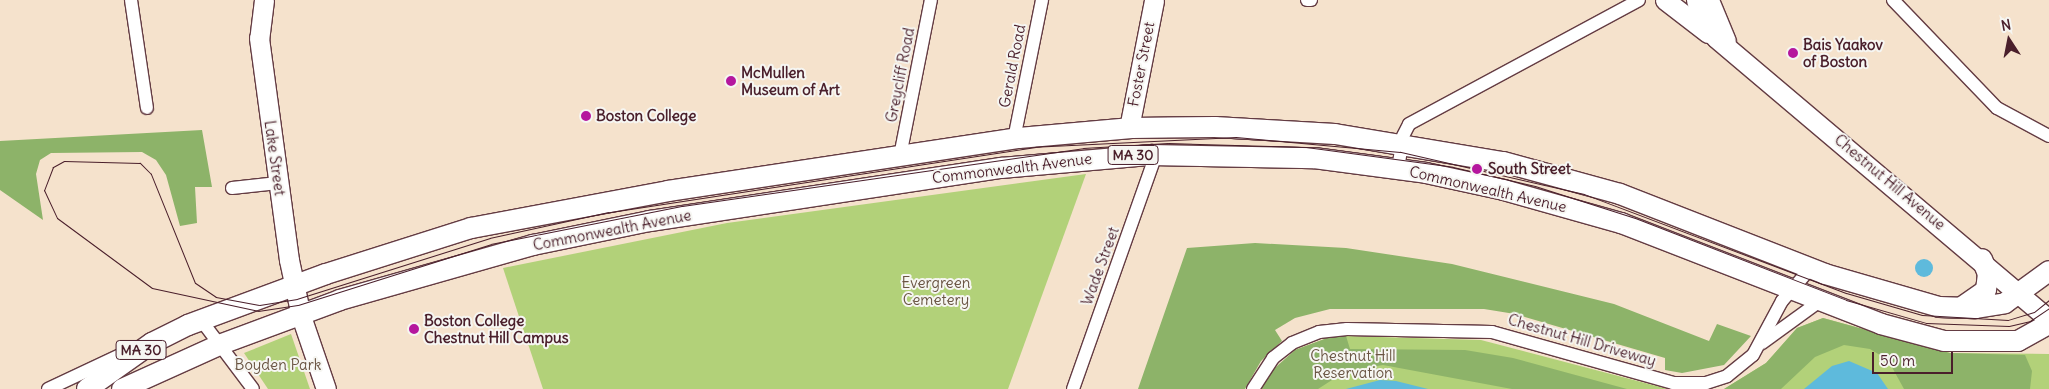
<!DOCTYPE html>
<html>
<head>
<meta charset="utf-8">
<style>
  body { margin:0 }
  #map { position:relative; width:2049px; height:389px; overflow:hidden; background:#f5e2cc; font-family:Delius,sans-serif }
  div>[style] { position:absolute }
  .green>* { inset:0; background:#b2d179 }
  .forest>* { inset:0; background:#8db369 }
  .water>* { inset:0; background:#5ebadc }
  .round { border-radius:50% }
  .roads { filter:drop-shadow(1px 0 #643c43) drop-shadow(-1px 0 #643c43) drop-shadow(0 1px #643c43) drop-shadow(0 -1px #643c43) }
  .street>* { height:12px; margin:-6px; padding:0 6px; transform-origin:6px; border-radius:6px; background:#fff }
  .secondary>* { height:19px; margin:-9.5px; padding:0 9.5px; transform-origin:9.5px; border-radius:9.5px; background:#fff }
  .primary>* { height:20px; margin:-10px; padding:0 10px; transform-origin:10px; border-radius:10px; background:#fff }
  .tram>* { height:1px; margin:-0.5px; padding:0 0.5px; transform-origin:0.5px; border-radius:0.5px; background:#4a1f2b }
  .dots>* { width:14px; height:14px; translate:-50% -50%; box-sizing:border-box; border:2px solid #f6f6f2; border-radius:50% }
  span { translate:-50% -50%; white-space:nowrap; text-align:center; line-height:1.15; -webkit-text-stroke:4px #f6f6f2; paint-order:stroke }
  .shield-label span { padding:1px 4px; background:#f6f6f2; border:1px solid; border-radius:4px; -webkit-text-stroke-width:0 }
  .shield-label { font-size:14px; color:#4a1f2b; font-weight:700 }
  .poi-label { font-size:15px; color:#4a1f2b; font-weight:700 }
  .left { translate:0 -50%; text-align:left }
  .street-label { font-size:15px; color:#4a1f2b }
  .park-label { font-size:15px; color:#695442 }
  .north { position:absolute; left:1984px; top:15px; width:50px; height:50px; -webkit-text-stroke:4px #f6f6f2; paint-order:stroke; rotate:349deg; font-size:14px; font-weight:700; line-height:20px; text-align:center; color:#4a1f2b }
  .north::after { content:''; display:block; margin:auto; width:18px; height:22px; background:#4a1f2b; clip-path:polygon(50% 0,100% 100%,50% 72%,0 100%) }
  .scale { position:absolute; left:1872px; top:352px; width:81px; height:22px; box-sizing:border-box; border:2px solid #4a1f2b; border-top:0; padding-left:6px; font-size:15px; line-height:18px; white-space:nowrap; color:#4a1f2b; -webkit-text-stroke:4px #f6f6f2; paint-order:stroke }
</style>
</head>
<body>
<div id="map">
  <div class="green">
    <div style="clip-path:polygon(1086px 174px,1008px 389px,543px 389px,503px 268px,727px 223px)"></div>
    <div style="clip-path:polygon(1823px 318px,1950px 353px,2049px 354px,2049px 389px,1724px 389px,1766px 363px,1797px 328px)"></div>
    <div style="clip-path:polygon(291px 334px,310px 389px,268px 389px,244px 353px)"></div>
    <div style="clip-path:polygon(1346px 336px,1481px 340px,1668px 389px,1259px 389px,1295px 350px,1330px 337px)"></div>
  </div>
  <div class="forest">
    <div style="clip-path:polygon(202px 130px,212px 187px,195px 187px,197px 223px,180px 226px,166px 175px,156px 160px,142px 152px,51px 153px,40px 160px,36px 174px,43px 220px,0 190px,0 141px)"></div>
    <div style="clip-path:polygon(1255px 243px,1346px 248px,1452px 264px,1614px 304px,1709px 341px,1717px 324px,1751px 336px,1724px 365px,1682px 373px,1665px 370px,1665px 358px,1515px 314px,1484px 309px,1330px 309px,1295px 318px,1275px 330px,1282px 341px,1261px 361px,1245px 389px,1138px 389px,1187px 248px)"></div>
    <div style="clip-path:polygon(1823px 318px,1950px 353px,2025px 355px,2032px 371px,2030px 389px,1904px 389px,1888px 360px,1870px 349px,1844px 345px,1815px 357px,1781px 389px,1724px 389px,1766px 363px,1797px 328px)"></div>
    <div style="clip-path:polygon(1346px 336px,1350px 349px,1465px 350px,1513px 358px,1627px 389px,1512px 389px,1383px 365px,1346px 371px,1318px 389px,1259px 389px,1268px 374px,1295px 350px,1330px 337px)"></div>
  </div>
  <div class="water">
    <div class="round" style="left:1915px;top:259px;width:18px;height:18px"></div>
    <div style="clip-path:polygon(1849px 361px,1877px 373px,1888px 389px,1804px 389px,1832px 366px)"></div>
    <div style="clip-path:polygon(1380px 380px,1396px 381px,1428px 389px,1346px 389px)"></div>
  </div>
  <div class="roads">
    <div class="street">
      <div style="left:131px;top:0;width:109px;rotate:81.6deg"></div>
      <div style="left:1307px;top:0;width:4px"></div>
      <div style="left:1893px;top:0;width:150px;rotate:46.1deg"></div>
      <div style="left:1997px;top:108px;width:59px;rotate:28.3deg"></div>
      <div style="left:1014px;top:139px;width:142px;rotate:-78.6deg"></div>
      <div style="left:900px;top:156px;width:159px;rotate:-78.8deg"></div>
      <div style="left:1398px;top:169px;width:33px;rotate:-81deg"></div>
      <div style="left:1403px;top:136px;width:13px;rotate:-63deg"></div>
      <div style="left:1409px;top:124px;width:261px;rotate:-28.3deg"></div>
      <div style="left:232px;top:188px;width:46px;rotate:-6.2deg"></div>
      <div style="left:201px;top:320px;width:86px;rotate:53deg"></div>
      <div style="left:1762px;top:343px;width:72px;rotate:-35.9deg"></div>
      <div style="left:48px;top:389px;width:94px;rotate:-25.2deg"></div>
      <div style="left:1073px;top:389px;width:249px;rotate:-70.5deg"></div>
      <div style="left:1253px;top:389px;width:37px;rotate:-57deg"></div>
      <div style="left:1273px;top:358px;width:24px;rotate:-38deg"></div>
      <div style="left:1292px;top:343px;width:29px;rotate:-22deg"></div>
      <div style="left:1319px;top:332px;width:28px;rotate:-6deg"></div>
      <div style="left:1347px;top:329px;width:145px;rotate:1.2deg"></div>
      <div style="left:1492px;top:332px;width:188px;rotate:15.7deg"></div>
      <div style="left:1673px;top:383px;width:33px"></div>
      <div style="left:1706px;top:383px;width:22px;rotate:-18deg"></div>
      <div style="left:1727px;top:376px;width:33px;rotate:-39deg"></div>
      <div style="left:1753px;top:355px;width:61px;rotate:-61.8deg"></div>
      <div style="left:1782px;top:301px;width:43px;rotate:-48.8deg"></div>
    </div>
    <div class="secondary">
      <div style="left:264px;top:0;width:38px;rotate:97deg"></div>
      <div style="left:259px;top:38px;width:224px;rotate:82.3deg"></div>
      <div style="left:289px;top:260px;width:57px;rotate:77.9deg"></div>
      <div style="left:301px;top:316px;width:77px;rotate:71.1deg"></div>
      <div style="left:1665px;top:0;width:54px;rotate:37.5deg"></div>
      <div style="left:1696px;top:0;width:25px;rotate:72deg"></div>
      <div style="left:1704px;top:24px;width:18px;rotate:49deg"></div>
      <div style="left:1716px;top:38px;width:436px;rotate:40.2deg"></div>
      <div style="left:1709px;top:0;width:44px;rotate:67.5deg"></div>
      <div style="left:1129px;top:128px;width:130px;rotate:-78.9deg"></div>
    </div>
    <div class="primary">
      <div style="left:1962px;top:307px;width:29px;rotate:-35deg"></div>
      <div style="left:1986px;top:290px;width:16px;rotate:-83deg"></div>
      <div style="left:1988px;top:274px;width:16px;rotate:-112deg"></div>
      <div style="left:87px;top:389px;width:80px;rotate:-35.3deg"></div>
      <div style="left:152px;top:343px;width:40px;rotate:-26.6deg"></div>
      <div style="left:188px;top:325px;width:147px;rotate:-20.3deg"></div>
      <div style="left:326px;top:274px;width:152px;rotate:-17.6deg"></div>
      <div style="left:471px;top:228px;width:200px;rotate:-10.6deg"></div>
      <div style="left:668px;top:191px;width:355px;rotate:-8.6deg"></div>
      <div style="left:1019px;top:138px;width:113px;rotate:-5.1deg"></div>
      <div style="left:1132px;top:128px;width:83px;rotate:-0.7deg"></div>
      <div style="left:1215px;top:127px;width:120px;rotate:3.3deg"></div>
      <div style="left:1335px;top:134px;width:170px;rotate:9.5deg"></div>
      <div style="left:1503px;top:162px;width:121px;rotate:15.3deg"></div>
      <div style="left:1620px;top:194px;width:220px;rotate:21.3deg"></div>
      <div style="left:1825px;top:274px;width:119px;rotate:16.1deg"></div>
      <div style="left:1939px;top:307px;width:36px;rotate:2deg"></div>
      <div style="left:1975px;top:308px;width:30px;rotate:-9deg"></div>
      <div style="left:2005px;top:303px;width:54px;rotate:-36deg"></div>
      <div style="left:122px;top:389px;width:107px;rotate:-24.4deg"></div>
      <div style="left:219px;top:345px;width:129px;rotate:-20.4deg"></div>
      <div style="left:340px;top:300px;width:201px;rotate:-15.9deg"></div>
      <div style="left:533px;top:245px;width:119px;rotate:-11.6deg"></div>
      <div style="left:650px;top:221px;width:355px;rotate:-8.6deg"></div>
      <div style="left:1001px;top:168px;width:151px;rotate:-5deg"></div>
      <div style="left:1151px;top:155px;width:163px;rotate:1.1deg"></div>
      <div style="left:1314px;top:158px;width:113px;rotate:7.6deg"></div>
      <div style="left:1426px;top:173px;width:80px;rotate:12.3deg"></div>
      <div style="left:1504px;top:190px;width:122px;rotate:15.8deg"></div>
      <div style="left:1621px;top:223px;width:279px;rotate:21.2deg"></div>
      <div style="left:1881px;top:324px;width:65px;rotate:15.1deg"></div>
      <div style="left:1944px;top:341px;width:74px"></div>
      <div style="left:2018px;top:341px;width:35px;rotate:-29deg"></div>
    </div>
  </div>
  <div class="tram">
    <div style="left:2049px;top:300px;width:19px;rotate:141deg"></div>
    <div style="left:2034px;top:312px;width:27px;rotate:163deg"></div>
    <div style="left:2008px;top:320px;width:86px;rotate:-176.7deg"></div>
    <div style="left:1922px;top:315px;width:79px;rotate:-163.9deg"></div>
    <div style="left:1846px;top:293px;width:280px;rotate:-159.3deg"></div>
    <div style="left:1584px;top:194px;width:189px;rotate:-167.1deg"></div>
    <div style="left:1400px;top:152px;width:165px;rotate:-174.8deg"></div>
    <div style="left:1236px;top:137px;width:201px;rotate:177.2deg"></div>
    <div style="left:1035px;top:147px;width:432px;rotate:171.3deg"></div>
    <div style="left:608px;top:212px;width:121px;rotate:167.6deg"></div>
    <div style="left:490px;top:238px;width:202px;rotate:162.5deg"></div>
    <div style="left:297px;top:299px;width:38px;rotate:171deg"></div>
    <div style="left:259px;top:305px;width:44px;rotate:-169.5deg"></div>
    <div style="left:216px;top:297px;width:25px;rotate:-146deg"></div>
    <div style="left:195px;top:283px;width:118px;rotate:-112deg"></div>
    <div style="left:151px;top:174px;width:16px;rotate:-135deg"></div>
    <div style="left:140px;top:163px;width:76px;rotate:-178.5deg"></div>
    <div style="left:64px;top:161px;width:13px;rotate:151deg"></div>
    <div style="left:53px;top:167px;width:25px;rotate:111deg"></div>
    <div style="left:44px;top:190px;width:31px;rotate:65deg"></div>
    <div style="left:57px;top:218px;width:118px;rotate:36.4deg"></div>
    <div style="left:152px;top:288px;width:108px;rotate:12.2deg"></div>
    <div style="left:258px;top:311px;width:40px;rotate:-8.5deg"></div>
    <div style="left:298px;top:305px;width:202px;rotate:-17.5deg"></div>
    <div style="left:491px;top:244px;width:195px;rotate:-11.3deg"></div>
    <div style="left:682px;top:206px;width:405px;rotate:-8.2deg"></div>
    <div style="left:1083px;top:148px;width:85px;rotate:-3.4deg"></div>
    <div style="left:1168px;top:143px;width:138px;rotate:1.7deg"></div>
    <div style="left:1306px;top:147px;width:148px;rotate:7.7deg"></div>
    <div style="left:1453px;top:167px;width:84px;rotate:13deg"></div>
    <div style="left:1535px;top:186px;width:105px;rotate:17.7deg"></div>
    <div style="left:1635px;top:218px;width:226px;rotate:21.2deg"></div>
    <div style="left:1846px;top:300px;width:83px;rotate:16deg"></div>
    <div style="left:1926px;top:323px;width:83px;rotate:2.1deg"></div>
    <div style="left:2009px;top:326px;width:22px;rotate:-13deg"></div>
    <div style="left:2030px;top:321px;width:23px;rotate:-34deg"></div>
  </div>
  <div class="dots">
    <div style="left:1793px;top:53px;background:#b5179e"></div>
    <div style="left:731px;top:81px;background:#b5179e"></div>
    <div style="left:586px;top:116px;background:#b5179e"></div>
    <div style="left:1477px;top:169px;background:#b5179e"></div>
    <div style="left:414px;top:329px;background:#b5179e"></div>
  </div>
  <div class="shield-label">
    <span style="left:1133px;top:155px">MA 30</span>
    <span style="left:141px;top:350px">MA 30</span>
  </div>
  <div class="poi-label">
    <span class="left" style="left:1803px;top:53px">Bais Yaakov<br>of Boston</span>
    <span class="left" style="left:741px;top:81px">McMullen<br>Museum of Art</span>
    <span class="left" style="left:596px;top:116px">Boston College</span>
    <span class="left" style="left:1488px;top:169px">South Street</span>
    <span class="left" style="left:424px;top:329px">Boston College<br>Chestnut Hill Campus</span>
  </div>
  <div class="street-label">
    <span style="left:1141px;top:64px;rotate:-79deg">Foster Street</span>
    <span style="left:1012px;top:66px;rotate:-79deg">Gerald Road</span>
    <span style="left:900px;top:75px;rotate:-79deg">Greycliff Road</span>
    <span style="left:275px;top:158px;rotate:82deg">Lake Street</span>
    <span style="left:1012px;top:168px;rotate:-7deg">Commonwealth Avenue</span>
    <span style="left:1890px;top:182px;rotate:40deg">Chestnut Hill Avenue</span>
    <span style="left:1488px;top:189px;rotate:13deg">Commonwealth Avenue</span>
    <span style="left:612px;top:230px;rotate:-11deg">Commonwealth Avenue</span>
    <span style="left:1100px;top:266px;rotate:-70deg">Wade Street</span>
    <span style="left:1582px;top:340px;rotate:16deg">Chestnut Hill Driveway</span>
  </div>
  <div class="park-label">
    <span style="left:936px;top:291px">Evergreen<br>Cemetery</span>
    <span style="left:1353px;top:364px">Chestnut Hill<br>Reservation</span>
    <span style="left:278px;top:365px">Boyden Park</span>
  </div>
  <div class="north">N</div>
  <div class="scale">50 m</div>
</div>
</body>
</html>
